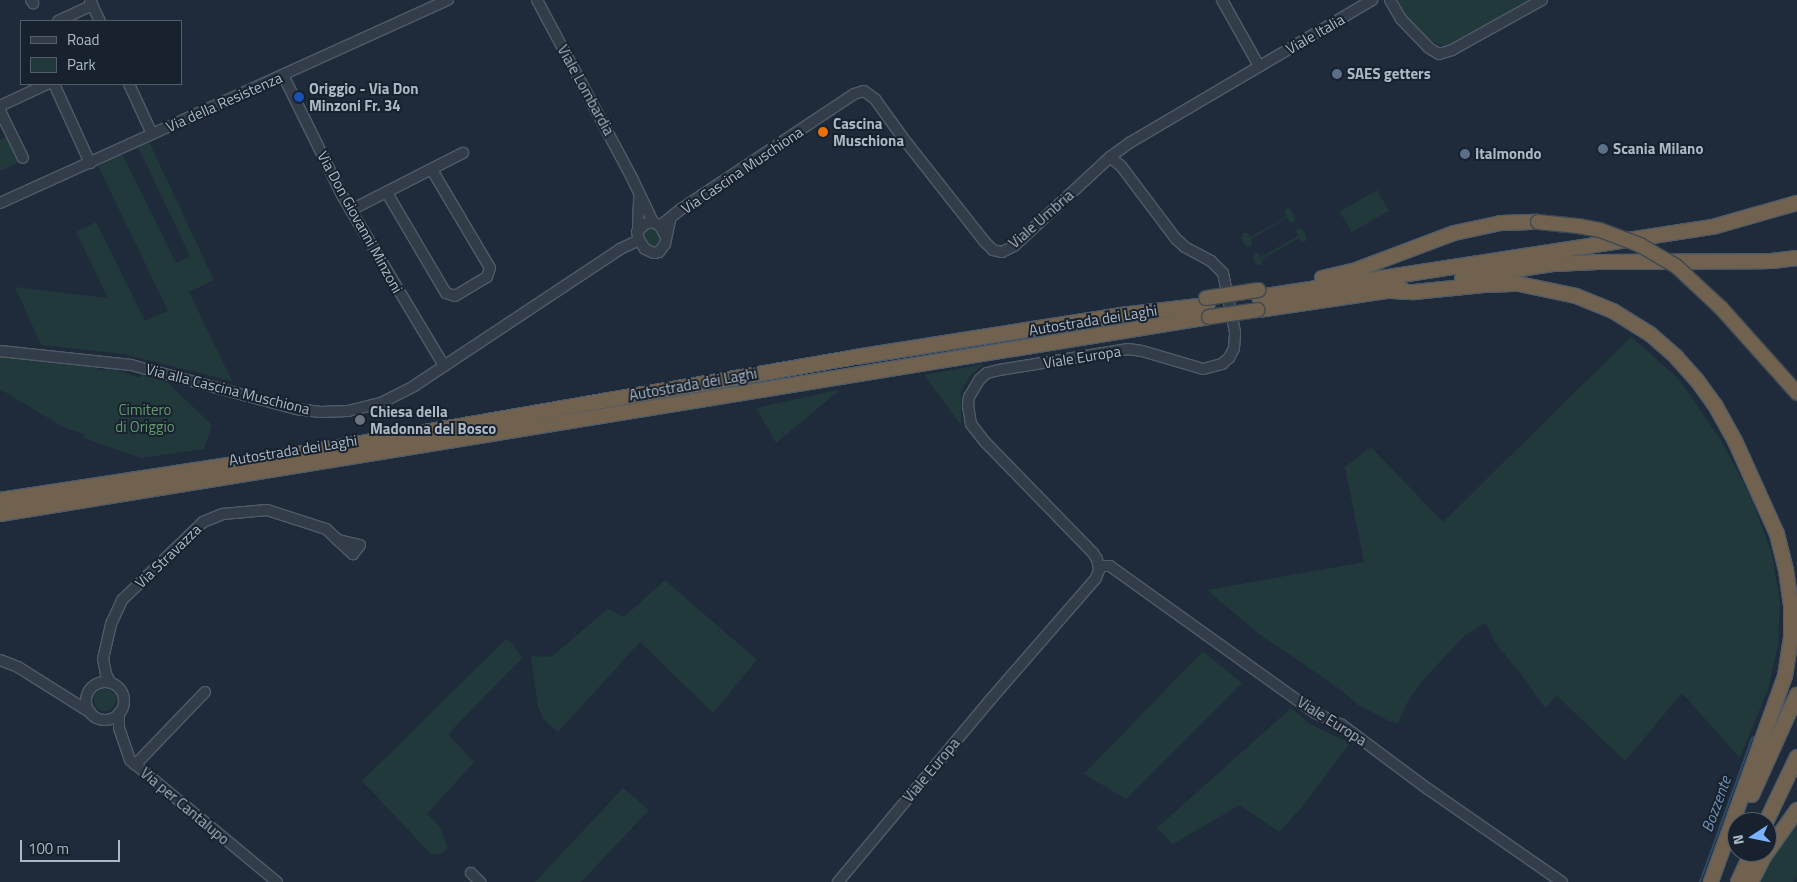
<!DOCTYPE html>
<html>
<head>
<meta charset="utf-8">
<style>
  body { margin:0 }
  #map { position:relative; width:1797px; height:882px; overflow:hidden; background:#1f2b3a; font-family:"Titillium Web",sans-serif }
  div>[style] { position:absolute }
  .green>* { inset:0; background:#21393b; transform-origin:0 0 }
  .round { border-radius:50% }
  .stream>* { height:2px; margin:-1px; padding:0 1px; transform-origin:1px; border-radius:1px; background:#314862 }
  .roads { filter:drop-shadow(1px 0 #505b68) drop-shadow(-1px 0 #505b68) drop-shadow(0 1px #505b68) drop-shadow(0 -1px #505b68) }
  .minor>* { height:10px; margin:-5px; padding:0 5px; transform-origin:5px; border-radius:5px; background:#333d4a }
  .minor>.ring { margin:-5px; padding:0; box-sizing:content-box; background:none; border:10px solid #333d4a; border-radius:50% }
  .highway>* { height:14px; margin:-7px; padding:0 7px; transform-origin:7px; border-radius:7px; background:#71624f }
  .bridges { filter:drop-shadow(1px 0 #3d4854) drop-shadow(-1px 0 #3d4854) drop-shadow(0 1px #3d4854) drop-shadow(0 -1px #3d4854) }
  .highway-bridge>* { height:14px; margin:-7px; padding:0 7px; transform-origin:7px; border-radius:7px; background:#71624f }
  .dots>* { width:14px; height:14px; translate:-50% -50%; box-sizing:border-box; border:2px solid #18222e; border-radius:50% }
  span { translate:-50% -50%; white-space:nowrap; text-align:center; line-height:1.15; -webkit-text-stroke:4px #18222e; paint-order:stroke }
  .street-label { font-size:15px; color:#adb8c7 }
  .poi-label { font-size:15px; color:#adb8c7; font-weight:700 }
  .left { translate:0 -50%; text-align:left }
  .park-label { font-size:15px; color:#63996d }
  .water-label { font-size:16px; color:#7390b2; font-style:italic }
  .legend { position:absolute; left:20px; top:20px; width:162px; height:65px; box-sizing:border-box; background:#18222e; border:1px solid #545e6b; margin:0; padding:6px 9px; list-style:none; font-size:15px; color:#adb8c7 }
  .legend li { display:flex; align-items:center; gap:10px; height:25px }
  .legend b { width:25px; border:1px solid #545e6b }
  .north { position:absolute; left:1727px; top:812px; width:50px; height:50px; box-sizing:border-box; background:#18222e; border:1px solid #545e6b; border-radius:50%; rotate:259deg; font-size:14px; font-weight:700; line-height:20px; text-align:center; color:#adb8c7 }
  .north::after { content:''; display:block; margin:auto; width:18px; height:22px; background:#7ab2ff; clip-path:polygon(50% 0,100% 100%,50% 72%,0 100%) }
  .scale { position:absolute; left:20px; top:840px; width:100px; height:22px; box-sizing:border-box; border:2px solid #adb8c7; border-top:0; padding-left:6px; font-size:15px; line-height:18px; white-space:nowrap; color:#adb8c7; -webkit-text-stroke:4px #18222e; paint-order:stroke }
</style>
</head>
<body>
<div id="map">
  <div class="green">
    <div style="clip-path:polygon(1398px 0,1528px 0,1451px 44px,1444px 46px,1425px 39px,1406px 17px)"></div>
    <div style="clip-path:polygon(8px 136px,20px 162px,0 171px,0 140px)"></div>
    <div style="clip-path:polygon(149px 142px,214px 280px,189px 292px,232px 381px,124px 354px,41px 345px,15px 287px,108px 298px,76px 232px,96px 222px,145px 321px,168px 311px,98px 166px,122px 154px,176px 263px,190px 256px,138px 147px)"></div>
    <div style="left:1377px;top:190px;width:24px;height:43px;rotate:60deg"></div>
    <div style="clip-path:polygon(1289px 208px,1295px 216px,1294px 222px,1291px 223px,1287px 218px,1251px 239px,1252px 246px,1245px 245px,1241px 238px,1243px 233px,1248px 233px,1250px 237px,1287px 217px,1284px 210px)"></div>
    <div style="clip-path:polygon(1296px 228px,1302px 229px,1306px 236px,1305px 242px,1301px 242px,1299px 238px,1262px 259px,1263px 266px,1256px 264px,1253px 258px,1255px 253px,1258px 253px,1261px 257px,1298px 236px)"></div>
    <div class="round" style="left:643px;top:228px;width:18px;height:18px"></div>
    <div style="clip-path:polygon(1631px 337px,1678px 378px,1721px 440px,1751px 497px,1772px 554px,1780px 602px,1778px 645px,1768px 689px,1740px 758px,1682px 693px,1625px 761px,1557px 696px,1545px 708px,1520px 673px,1494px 641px,1486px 623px,1465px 635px,1422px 681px,1407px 703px,1398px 723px,1389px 721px,1358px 705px,1340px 689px,1259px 634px,1207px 590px,1364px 562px,1345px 467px,1371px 447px,1443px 522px)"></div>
    <div style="clip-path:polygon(0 356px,84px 364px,105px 371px,106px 366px,140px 378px,142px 374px,167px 382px,212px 425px,204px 449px,141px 458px,83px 438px,84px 434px,65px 428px,0 389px)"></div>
    <div style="clip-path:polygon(984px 364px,970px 376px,961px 391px,961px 425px,924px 375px)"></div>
    <div style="clip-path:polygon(841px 389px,776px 443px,756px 408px)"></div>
    <div style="clip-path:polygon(665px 580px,757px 660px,713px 713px,640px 642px,558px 732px,544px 720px,538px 707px,531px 656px,551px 657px,608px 609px,624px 617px)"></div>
    <div style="clip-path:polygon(506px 639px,513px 644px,522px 658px,448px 734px,474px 762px,427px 814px,440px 827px,448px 848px,441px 854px,431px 854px,362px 781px)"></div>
    <div style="clip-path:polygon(1203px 651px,1242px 683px,1126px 799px,1084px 774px)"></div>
    <div class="round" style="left:94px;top:689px;width:22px;height:22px"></div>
    <div style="clip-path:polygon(1291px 708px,1310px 724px,1350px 743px,1302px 807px,1279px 832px,1240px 805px,1173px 844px,1157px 828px)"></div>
    <div style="clip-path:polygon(623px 788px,649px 810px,581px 882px,535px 882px)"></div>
    <div style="clip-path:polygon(1797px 823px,1797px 877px,1793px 882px,1755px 882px,1763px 867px)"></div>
  </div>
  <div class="stream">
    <div style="left:1700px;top:882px;width:153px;rotate:-70.1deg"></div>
    <div style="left:1752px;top:738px;width:3px;rotate:-18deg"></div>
  </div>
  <div class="roads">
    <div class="minor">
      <div style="left:31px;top:0;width:4px;rotate:56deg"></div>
      <div style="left:90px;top:0;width:23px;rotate:65deg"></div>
      <div style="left:537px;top:0;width:202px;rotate:61.9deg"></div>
      <div style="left:632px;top:178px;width:49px;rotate:64.5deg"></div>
      <div style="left:1222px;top:0;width:76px;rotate:60.7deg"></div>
      <div style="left:1390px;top:0;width:22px;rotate:60deg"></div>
      <div style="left:1401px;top:19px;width:40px;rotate:46deg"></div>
      <div style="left:1429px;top:48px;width:12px;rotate:31deg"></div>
      <div style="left:1439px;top:54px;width:14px;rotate:-17deg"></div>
      <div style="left:1452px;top:50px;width:103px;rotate:-29.1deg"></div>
      <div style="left:58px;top:21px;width:38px;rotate:-25deg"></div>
      <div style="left:283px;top:75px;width:136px;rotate:63.8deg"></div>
      <div style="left:343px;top:197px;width:197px;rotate:59.1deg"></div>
      <div style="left:54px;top:84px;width:87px;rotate:65.5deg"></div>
      <div style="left:129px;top:84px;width:55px;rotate:65.3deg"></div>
      <div style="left:0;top:106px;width:52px;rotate:-25.1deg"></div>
      <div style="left:0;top:111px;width:52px;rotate:63.9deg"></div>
      <div style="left:387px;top:193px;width:116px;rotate:59.5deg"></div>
      <div style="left:446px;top:293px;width:9px;rotate:18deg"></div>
      <div style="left:455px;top:296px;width:37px;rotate:-31deg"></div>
      <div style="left:487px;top:277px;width:9px;rotate:-72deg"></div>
      <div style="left:490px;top:268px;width:114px;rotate:-120.6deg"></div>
      <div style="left:0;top:203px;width:492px;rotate:-24.4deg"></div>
      <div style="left:351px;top:210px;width:126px;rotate:-27deg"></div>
      <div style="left:660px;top:226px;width:27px;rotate:-39deg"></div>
      <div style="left:681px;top:209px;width:208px;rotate:-33.6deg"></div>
      <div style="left:854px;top:94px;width:10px;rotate:-17deg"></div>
      <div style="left:864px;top:91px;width:14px;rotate:36deg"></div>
      <div style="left:875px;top:99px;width:48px;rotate:54.3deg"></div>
      <div style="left:903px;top:138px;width:131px;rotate:51.8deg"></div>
      <div style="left:984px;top:241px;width:13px;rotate:45deg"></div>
      <div style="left:993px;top:250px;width:9px;rotate:13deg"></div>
      <div style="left:1002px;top:252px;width:13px;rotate:-27deg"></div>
      <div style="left:1014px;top:246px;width:131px;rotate:-42.8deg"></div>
      <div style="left:1110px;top:157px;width:26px;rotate:-36deg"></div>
      <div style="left:1131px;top:142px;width:280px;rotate:-30.5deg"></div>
      <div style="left:638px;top:229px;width:30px;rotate:-88deg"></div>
      <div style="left:665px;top:235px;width:10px;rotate:-119deg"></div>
      <div style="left:660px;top:226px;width:8px;rotate:-150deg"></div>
      <div style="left:653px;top:222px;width:8px;rotate:166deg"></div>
      <div style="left:645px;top:224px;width:11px;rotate:135deg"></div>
      <div style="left:637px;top:232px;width:8px;rotate:76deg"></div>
      <div style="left:639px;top:240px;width:11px;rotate:56deg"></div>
      <div style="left:645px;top:249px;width:10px;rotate:24deg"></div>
      <div style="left:654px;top:253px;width:5px;rotate:-11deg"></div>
      <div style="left:659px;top:252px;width:10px;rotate:-53deg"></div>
      <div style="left:665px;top:244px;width:25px;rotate:-78deg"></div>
      <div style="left:0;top:351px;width:132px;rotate:6.1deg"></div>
      <div style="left:131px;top:365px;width:171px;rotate:14.9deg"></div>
      <div style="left:296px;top:409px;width:25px;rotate:7deg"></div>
      <div style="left:321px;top:412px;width:27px;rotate:-2deg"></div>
      <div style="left:348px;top:411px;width:36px;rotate:-14deg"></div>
      <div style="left:383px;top:402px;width:35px;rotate:-27deg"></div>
      <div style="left:414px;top:386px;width:247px;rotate:-33.6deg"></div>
      <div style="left:620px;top:249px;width:21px;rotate:-25deg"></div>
      <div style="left:1099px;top:566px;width:11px"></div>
      <div style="left:1110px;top:566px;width:252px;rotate:35.6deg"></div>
      <div style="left:1315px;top:713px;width:30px;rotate:24deg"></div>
      <div style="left:1342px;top:725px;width:107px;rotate:36.7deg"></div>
      <div style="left:1428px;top:789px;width:163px;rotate:34.8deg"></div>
      <div style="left:0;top:660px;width:19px;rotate:21deg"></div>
      <div style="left:18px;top:667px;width:86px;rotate:32.2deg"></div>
      <div style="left:110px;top:682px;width:9px;rotate:-117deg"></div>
      <div style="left:106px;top:674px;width:15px;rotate:-101deg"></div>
      <div style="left:103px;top:659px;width:36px;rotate:-77deg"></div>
      <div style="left:111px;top:624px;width:26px;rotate:-65deg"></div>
      <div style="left:122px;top:600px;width:112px;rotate:-43.9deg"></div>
      <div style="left:203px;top:522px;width:22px;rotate:-22deg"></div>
      <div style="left:223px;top:514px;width:44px;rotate:-5.2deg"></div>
      <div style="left:267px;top:510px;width:62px;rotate:17.9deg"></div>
      <div style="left:326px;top:529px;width:37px;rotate:43deg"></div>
      <div style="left:353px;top:554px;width:11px;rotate:-52deg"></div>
      <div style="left:360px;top:545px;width:23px;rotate:-167deg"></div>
      <div class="ring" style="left:86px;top:682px;width:28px;height:28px"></div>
      <div style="left:119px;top:713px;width:15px;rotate:90deg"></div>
      <div style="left:119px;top:728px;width:34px;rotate:71deg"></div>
      <div style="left:130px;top:760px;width:191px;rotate:39.7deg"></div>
      <div style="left:135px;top:765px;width:101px;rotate:-46.2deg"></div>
      <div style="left:471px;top:873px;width:13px;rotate:45deg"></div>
      <div style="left:838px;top:882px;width:239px;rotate:-50.1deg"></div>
      <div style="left:991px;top:699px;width:160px;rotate:-49deg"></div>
      <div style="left:1096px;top:578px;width:9px;rotate:-69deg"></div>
      <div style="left:1099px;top:570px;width:11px;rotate:-100deg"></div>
      <div style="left:1097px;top:559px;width:7px;rotate:-124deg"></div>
      <div style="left:1093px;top:553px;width:155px;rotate:-134.2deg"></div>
      <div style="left:985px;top:442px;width:23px;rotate:-128deg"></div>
      <div style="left:971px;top:424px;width:18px;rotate:-99deg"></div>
      <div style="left:968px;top:406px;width:9px;rotate:-84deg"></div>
      <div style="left:969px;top:397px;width:21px;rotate:-59deg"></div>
      <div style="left:980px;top:379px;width:9px;rotate:-41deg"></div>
      <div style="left:987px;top:373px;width:12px;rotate:-14deg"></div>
      <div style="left:999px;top:370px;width:131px;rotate:-9.2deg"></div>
      <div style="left:1128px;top:349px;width:14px;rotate:8deg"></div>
      <div style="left:1142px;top:351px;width:64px;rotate:16.4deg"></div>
      <div style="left:1203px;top:369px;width:20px;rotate:-15deg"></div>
      <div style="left:1222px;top:364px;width:9px;rotate:-41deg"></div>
      <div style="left:1229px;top:358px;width:11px;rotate:-63deg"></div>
      <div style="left:1234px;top:348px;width:16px;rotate:-86deg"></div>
      <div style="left:1235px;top:332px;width:60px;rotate:-101.5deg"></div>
      <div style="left:1223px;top:273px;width:17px;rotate:-135deg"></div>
      <div style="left:1211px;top:261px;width:30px;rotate:-152deg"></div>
      <div style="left:1185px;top:247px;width:12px;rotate:-138deg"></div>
      <div style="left:1176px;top:239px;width:91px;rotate:-127deg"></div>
      <div style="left:1121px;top:166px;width:14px;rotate:-141deg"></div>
    </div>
    <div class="highway">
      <div style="left:1322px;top:278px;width:32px;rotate:-13deg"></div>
      <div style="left:1353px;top:271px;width:108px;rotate:-20.6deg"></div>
      <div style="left:1454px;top:233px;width:48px;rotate:-12deg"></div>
      <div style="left:1501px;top:223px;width:37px;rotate:-2deg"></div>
      <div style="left:1462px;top:278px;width:93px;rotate:-8.7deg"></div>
      <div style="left:1554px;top:264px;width:43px;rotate:-2.7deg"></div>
      <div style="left:1597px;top:262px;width:175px;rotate:-0.3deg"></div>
      <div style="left:1772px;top:261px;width:25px;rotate:-7deg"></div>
      <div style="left:1392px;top:291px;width:22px;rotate:3deg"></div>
      <div style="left:1414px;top:292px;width:70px;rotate:-5.7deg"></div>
      <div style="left:1484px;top:285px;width:35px;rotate:-2deg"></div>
      <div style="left:1519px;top:284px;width:58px;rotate:11.9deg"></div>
      <div style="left:1576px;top:296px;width:40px;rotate:22deg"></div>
      <div style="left:1613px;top:311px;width:44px;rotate:31.9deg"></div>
      <div style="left:1650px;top:334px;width:35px;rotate:41deg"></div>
      <div style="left:1676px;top:357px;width:30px;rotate:48deg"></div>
      <div style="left:1696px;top:379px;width:32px;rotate:54deg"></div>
      <div style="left:1715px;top:405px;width:41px;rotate:60.9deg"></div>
      <div style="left:1735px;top:441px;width:102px;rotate:65.7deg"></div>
      <div style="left:1777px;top:534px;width:37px;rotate:76deg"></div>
      <div style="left:1786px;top:570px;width:34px;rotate:82deg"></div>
      <div style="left:1791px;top:604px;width:34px;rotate:90deg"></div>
      <div style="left:1791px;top:638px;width:38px;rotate:99deg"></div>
      <div style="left:1785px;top:676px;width:219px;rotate:109.8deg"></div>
      <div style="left:1259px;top:297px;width:462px;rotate:-8.8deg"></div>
      <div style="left:1716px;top:226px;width:84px;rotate:-15.9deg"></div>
      <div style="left:1258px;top:310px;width:145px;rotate:-8.4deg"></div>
      <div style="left:0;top:500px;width:277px;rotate:-8.7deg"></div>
      <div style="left:274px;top:458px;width:591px;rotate:-9.85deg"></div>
      <div style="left:856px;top:357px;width:268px;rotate:-9deg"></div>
      <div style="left:1121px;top:315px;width:87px;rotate:-6.6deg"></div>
      <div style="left:0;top:514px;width:1225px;rotate:-9.25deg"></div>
      <div style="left:1752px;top:795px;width:110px;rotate:-65.8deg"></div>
      <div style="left:1766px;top:822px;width:72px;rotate:-64.5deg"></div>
      <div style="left:1738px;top:882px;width:33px;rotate:-65deg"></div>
      <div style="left:1751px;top:882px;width:27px;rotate:-63deg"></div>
      <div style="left:1763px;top:858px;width:59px;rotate:-54.7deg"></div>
    </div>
  </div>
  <div class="bridges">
    <div class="highway-bridge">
      <div style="left:1538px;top:222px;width:40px;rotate:5.7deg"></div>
      <div style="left:1578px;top:226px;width:22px;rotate:10deg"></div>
      <div style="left:1600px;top:230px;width:43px;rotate:20.6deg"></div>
      <div style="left:1640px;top:245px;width:42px;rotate:30.3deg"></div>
      <div style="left:1676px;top:266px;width:62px;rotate:43deg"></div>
      <div style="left:1721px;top:308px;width:114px;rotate:48.2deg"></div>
      <div style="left:1206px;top:298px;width:53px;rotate:-8.7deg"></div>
      <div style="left:1209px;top:317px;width:49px;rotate:-8.1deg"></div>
    </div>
  </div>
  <div class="dots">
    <div style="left:1337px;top:74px;background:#5c6f8a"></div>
    <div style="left:299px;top:97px;background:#1a4fb4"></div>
    <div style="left:823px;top:132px;background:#e8710a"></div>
    <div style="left:1603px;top:149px;background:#5c6f8a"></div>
    <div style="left:1465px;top:154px;background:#5c6f8a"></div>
    <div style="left:360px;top:420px;background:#6b7280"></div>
  </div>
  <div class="street-label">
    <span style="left:1315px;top:34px;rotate:-30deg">Viale Italia</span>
    <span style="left:586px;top:90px;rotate:61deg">Viale Lombardia</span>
    <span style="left:224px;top:102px;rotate:-24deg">Via della Resistenza</span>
    <span style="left:742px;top:170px;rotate:-34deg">Via Cascina Muschiona</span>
    <span style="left:1041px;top:219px;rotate:-41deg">Viale Umbria</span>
    <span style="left:360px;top:222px;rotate:61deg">Via Don Giovanni Minzoni</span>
    <span style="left:1093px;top:320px;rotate:-9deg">Autostrada dei Laghi</span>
    <span style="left:1082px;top:357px;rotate:-9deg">Viale Europa</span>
    <span style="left:693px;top:384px;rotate:-10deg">Autostrada dei Laghi</span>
    <span style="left:228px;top:389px;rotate:14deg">Via alla Cascina Muschiona</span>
    <span style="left:293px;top:450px;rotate:-9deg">Autostrada dei Laghi</span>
    <span style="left:168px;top:556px;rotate:-44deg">Via Stravazza</span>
    <span style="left:1332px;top:721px;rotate:32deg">Viale Europa</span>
    <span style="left:931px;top:770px;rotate:-50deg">Viale Europa</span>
    <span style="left:185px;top:806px;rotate:40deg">Via per Cantalupo</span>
  </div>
  <div class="poi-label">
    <span class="left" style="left:1347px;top:74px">SAES getters</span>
    <span class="left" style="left:309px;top:97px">Origgio - Via Don<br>Minzoni Fr. 34</span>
    <span class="left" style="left:833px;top:132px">Cascina<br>Muschiona</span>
    <span class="left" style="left:1613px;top:149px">Scania Milano</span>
    <span class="left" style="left:1475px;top:154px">Italmondo</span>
    <span class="left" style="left:370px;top:420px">Chiesa della<br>Madonna del Bosco</span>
  </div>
  <div class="park-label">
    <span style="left:145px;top:418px">Cimitero<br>di Origgio</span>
  </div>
  <div class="water-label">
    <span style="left:1716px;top:804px;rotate:-70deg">Bozzente</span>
  </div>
  <ul class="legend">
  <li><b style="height:6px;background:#333d4a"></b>Road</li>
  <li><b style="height:14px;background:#21393b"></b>Park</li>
  </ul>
  <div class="north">N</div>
  <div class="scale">100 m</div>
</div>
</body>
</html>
